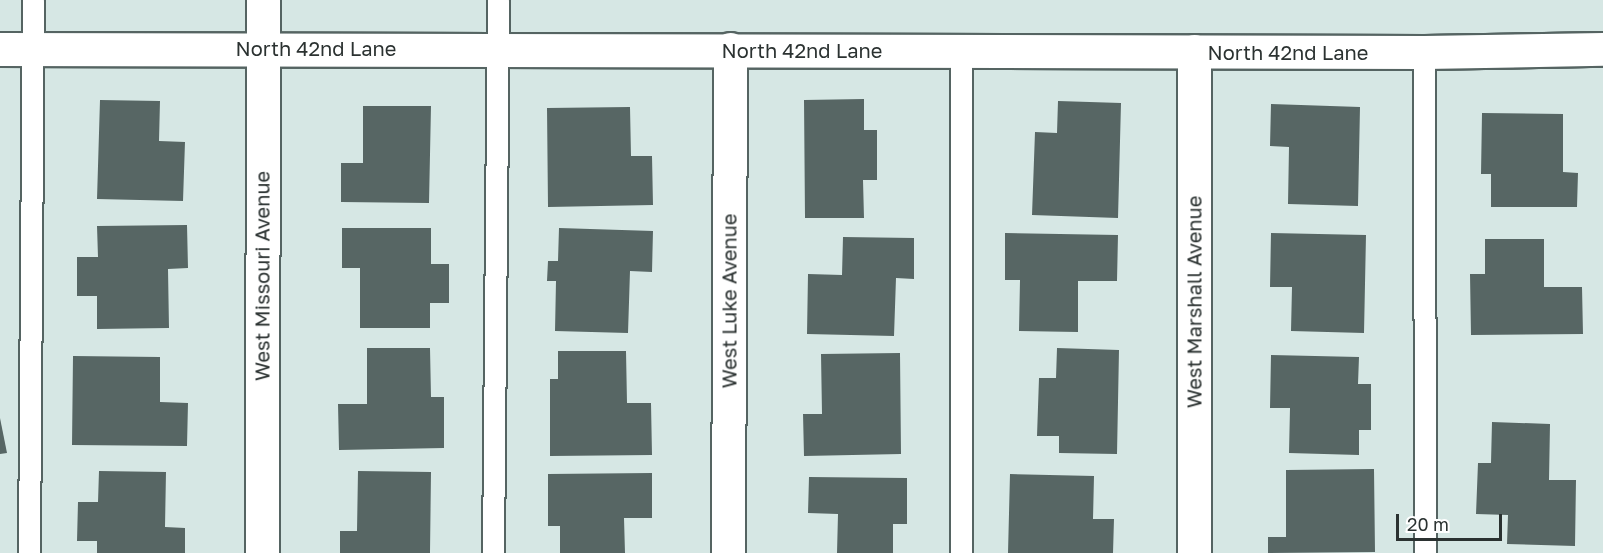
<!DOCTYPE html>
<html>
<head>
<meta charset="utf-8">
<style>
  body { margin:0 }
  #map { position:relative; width:1603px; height:553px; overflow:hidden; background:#d6e7e4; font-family:"Golos Text",sans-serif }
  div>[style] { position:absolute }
  .building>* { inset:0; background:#576664 }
  .roads { filter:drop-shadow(2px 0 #556462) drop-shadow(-2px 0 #556462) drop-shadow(0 2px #556462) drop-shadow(0 -2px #556462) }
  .service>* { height:21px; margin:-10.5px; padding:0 10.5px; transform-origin:10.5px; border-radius:10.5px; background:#fff }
  .minor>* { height:33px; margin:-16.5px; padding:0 16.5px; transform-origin:16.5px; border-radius:16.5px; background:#fff }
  span { translate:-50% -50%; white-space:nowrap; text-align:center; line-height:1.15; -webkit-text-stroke:6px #fff; paint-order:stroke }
  .street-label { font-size:20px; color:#2b3231 }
  .scale { position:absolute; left:1396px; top:514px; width:106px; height:27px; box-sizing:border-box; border:3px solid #2b3231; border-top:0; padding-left:8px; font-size:18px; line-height:21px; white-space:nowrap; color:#2b3231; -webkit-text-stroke:4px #fff; paint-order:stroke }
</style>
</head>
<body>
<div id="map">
  <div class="building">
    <div style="clip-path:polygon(864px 99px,864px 130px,877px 130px,877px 180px,863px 180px,864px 218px,805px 218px,804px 100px)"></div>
    <div style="clip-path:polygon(100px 100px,160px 101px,159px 141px,185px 142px,183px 201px,97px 199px)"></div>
    <div style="clip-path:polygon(1058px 101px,1121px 103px,1118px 218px,1032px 215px,1035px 132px,1057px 133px)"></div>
    <div style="clip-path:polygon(1271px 104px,1360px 107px,1358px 206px,1288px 204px,1289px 147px,1270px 146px)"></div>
    <div style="clip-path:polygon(363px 106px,431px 106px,429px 203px,341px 202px,341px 163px,363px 163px)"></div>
    <div style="clip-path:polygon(630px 107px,631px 156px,652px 156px,653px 205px,548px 207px,547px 108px)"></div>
    <div style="clip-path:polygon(1482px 113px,1563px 114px,1563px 172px,1578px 173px,1577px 207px,1491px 207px,1491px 174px,1481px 174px)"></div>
    <div style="clip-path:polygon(187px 225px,188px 268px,168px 269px,169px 328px,97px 329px,97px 296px,77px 296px,77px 257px,98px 257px,97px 226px)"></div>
    <div style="clip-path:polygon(342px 228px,431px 228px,431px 264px,449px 264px,449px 303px,430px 303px,430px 328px,360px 328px,360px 268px,342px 268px)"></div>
    <div style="clip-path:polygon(559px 228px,653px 231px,652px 272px,630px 271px,628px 333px,555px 331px,556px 281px,547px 281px,548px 261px,558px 261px)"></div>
    <div style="clip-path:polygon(1005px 233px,1118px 235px,1117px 281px,1078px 281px,1078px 332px,1019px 331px,1020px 280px,1005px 280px)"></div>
    <div style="clip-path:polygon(1271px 233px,1366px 235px,1364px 333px,1291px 331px,1292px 287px,1270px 287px)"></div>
    <div style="clip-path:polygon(843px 237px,914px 238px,914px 279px,896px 278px,894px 336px,807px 334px,808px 274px,842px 275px)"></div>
    <div style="clip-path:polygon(1485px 239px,1544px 239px,1544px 287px,1582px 287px,1583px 334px,1471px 335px,1470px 274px,1485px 274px)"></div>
    <div style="clip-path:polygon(367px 348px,430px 348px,431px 397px,444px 397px,444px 448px,339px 450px,338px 404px,367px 404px)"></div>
    <div style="clip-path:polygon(1057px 348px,1119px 350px,1117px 454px,1059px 453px,1059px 436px,1037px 436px,1039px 378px,1056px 378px)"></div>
    <div style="clip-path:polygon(558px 351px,626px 351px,627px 403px,651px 403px,652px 455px,550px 456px,550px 379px,558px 379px)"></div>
    <div style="clip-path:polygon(900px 353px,901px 454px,804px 456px,803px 414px,822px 414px,821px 354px)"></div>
    <div style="clip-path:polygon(1271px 355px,1359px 357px,1358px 384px,1371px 384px,1371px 430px,1359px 430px,1359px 455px,1289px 453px,1290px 408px,1270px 408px)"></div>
    <div style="clip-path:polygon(73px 356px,160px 357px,160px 402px,188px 403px,187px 446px,72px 445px)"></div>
    <div style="clip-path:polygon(0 418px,7px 453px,0 454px)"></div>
    <div style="clip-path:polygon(1492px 422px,1550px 424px,1549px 480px,1576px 480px,1575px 546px,1507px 544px,1508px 515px,1476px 514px,1478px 463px,1491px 463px)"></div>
    <div style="clip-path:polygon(1374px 469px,1375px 552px,1268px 553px,1268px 537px,1286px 537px,1286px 470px)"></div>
    <div style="clip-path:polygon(99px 471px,166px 472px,165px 527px,185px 528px,185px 553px,97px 553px,97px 541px,77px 541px,78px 502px,98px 502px)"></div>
    <div style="clip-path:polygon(358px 471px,431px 472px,430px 553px,340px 553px,340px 531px,357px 531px)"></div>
    <div style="clip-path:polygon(652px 473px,652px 518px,624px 518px,625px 553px,560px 553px,560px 526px,548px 526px,548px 474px)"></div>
    <div style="clip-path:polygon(1010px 474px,1094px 476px,1093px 519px,1114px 519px,1113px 553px,1008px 553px)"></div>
    <div style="clip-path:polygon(809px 477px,907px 478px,907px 524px,893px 524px,893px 553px,837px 553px,838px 514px,808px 513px)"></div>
  </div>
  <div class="roads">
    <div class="service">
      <div style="left:1424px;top:52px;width:501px;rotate:89.89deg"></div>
      <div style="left:29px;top:553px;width:553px;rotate:-89.59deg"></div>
      <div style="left:493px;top:553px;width:553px;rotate:-89.48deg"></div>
      <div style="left:961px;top:553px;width:502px;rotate:-90deg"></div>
    </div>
    <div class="minor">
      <div style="left:0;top:49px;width:1424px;rotate:0.12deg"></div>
      <div style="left:1424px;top:52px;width:179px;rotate:-1deg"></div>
      <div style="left:262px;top:553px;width:553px;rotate:-89.9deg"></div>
      <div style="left:728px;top:553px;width:504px;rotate:-89.77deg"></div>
      <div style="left:1194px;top:553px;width:502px;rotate:-90deg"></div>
    </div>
  </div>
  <div class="street-label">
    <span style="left:316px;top:48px">North 42nd Lane</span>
    <span style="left:802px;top:50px">North 42nd Lane</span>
    <span style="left:1288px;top:52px">North 42nd Lane</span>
    <span style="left:262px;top:276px;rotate:-90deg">West Missouri Avenue</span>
    <span style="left:729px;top:301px;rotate:-90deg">West Luke Avenue</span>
    <span style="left:1194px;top:302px;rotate:-90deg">West Marshall Avenue</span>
  </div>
  <div class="scale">20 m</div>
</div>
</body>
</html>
